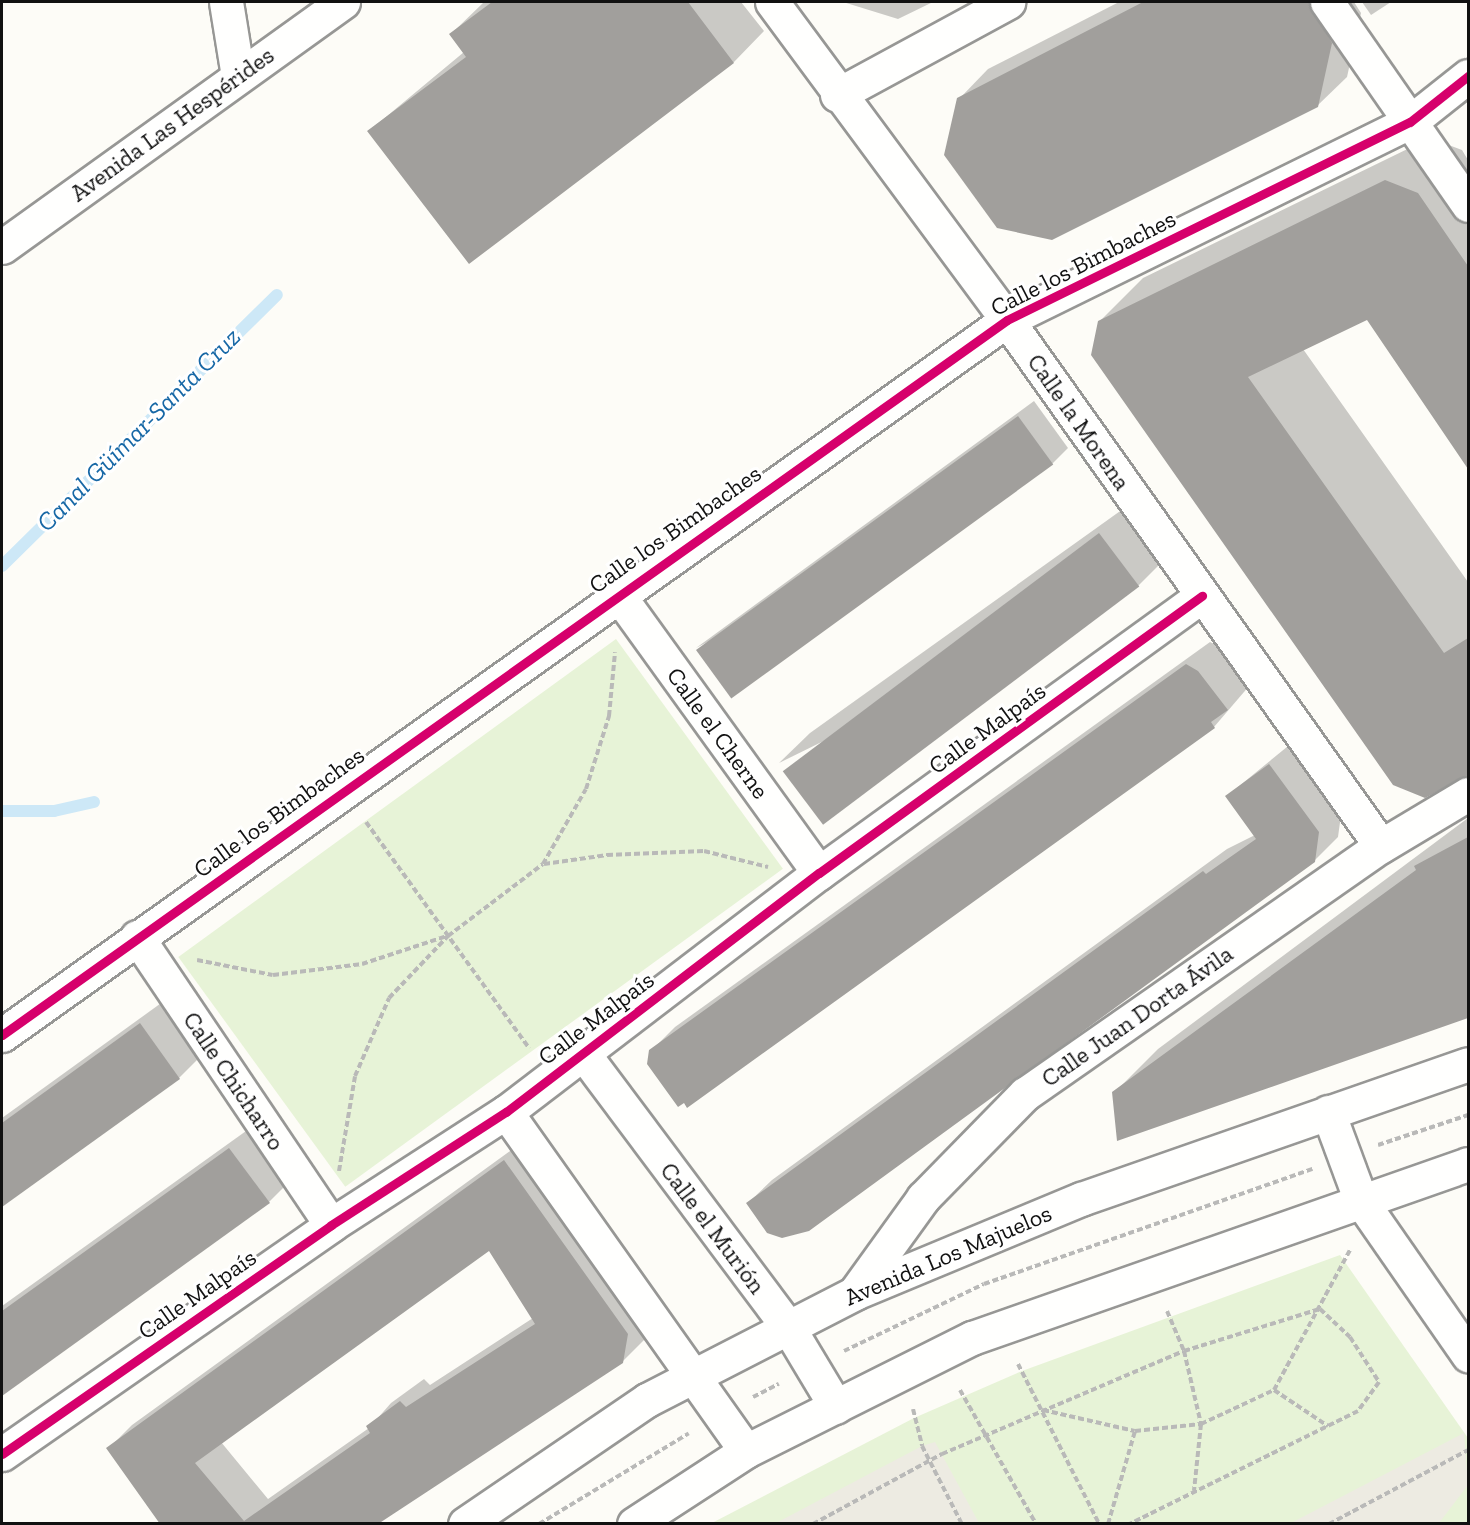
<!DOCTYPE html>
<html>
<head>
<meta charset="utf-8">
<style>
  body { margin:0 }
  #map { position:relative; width:1470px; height:1525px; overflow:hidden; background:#fdfcf7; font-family:"Zilla Slab",serif }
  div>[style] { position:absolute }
  .green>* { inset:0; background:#e7f3d7; transform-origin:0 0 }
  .plaza>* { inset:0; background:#edebe2 }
  .shadow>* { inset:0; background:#0003 }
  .stream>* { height:12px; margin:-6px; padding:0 6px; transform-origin:6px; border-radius:6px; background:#cde8f7 }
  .building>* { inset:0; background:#a19f9c; transform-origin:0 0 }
  .path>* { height:4px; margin-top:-2px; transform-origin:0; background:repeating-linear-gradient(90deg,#b9b9b8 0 6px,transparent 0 9px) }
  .roads { filter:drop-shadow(2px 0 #979795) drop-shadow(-2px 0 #979795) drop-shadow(0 2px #979795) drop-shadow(0 -2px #979795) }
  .minor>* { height:33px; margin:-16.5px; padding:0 16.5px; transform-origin:16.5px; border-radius:16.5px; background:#fffffe }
  .cycleway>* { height:9px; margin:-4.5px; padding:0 4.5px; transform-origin:4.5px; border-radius:4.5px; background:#d6006c }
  span { translate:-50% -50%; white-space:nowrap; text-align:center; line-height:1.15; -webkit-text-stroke:6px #fff; paint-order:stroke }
  .street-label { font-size:24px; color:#111 }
  .water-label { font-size:26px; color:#1768a6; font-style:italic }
  .frame { position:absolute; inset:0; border:3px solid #111; pointer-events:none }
</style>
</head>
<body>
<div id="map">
  <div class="green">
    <div style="left:616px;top:639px;width:284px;height:541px;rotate:54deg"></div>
    <div style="clip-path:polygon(1340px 1255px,1468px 1438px,1468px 1523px,710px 1524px,914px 1418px,1022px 1371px)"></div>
  </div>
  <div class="plaza">
    <div style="clip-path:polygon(1464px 1433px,1468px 1485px,1439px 1523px,1291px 1523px)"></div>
    <div style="clip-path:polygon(935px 1442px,979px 1523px,776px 1523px,922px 1446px)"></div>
  </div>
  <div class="shadow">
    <div style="clip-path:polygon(484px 2px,741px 2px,764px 31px,734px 62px,469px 262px,369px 131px,464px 52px,451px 34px)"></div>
    <div style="clip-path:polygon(843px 2px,933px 2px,898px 19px)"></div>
    <div style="clip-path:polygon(1119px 2px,1354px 2px,1361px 13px,1347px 77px,1317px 106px,959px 99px,988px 69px)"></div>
    <div style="clip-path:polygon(1362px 2px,1391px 2px,1371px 15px)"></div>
    <div style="clip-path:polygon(1430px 138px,1462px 150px,1468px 160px,1468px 467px,1368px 318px,1303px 349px,1468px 582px,1468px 776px,1458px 776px,1099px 322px,1143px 278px)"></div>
    <div style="clip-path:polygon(1034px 401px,1068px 448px,1052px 464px,696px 648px)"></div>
    <div style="clip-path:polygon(1130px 504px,1168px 556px,1138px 586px,779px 763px,810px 733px)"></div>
    <div style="clip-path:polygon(1210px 642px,1222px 648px,1250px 685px,1214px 727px,651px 1051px,675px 1027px)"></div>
    <div style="clip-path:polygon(1293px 742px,1342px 808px,1338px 837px,1314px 861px,748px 1203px,772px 1180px,1227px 849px,1255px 835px,1227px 796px)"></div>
    <div style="clip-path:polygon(1468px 818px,1468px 1016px,1118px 1139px,1114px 1093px,1158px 1049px)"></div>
    <div style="clip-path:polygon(164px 1001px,202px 1055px,179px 1078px,2px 1205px,2px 1118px)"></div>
    <div style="clip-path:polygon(253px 1126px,292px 1179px,269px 1202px,6px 1391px,2px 1384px,2px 1306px)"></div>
    <div style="clip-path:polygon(evenodd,528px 1138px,646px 1338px,622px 1362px,375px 1524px,162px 1524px,108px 1449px,132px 1425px,528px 1138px,490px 1249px,533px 1318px,430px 1385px,424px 1379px,391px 1403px,369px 1428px,268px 1499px,221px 1442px,490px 1249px)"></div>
  </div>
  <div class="stream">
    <div style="left:2px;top:566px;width:386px;rotate:-44.6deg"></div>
    <div style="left:2px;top:811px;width:52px"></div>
    <div style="left:54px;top:811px;width:41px;rotate:-12.7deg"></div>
  </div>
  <div class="building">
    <div style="clip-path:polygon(492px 2px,688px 2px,734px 63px,469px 264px,367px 131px,466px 57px,449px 34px)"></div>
    <div style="clip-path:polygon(1143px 2px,1309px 2px,1332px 43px,1318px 107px,1052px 240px,997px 228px,944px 155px,957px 98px)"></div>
    <div style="clip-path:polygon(1385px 180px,1418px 193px,1468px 266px,1468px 469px,1367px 320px,1248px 377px,1444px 653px,1468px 638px,1468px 775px,1425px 798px,1393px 785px,1091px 355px,1098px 321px)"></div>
    <div style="left:1018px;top:416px;width:60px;height:398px;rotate:54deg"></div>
    <div style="left:1099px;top:533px;width:67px;height:396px;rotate:53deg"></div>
    <div style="clip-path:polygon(1186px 664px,1198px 671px,1228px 710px,1211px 722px,1215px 728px,687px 1108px,684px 1103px,678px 1107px,647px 1064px,649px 1050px)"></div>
    <div style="clip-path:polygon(1269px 764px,1319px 832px,1315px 862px,809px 1231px,782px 1238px,767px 1233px,746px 1203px,1203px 871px,1206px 874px,1256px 839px,1225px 796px)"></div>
    <div style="clip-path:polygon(1468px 837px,1468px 1018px,1117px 1141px,1112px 1092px,1416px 870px,1414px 866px)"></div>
    <div style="clip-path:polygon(140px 1023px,180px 1079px,2px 1207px,2px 1123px)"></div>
    <div style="clip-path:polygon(229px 1148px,270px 1203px,2px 1396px,2px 1311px)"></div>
    <div style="clip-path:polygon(evenodd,504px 1160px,628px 1334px,623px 1363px,378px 1524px,160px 1524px,106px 1448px,504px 1160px,489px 1251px,535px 1324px,406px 1407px,400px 1401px,366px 1426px,370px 1433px,244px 1521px,195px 1463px,489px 1251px)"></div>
  </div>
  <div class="path">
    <div style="left:366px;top:822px;width:279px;rotate:54.2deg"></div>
    <div style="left:544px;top:864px;width:64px;rotate:-8.1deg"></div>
    <div style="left:607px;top:855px;width:97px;rotate:-2.4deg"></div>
    <div style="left:704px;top:851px;width:66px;rotate:14deg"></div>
    <div style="left:197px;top:960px;width:77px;rotate:11.2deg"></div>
    <div style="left:273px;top:975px;width:90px;rotate:-7deg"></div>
    <div style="left:362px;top:964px;width:89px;rotate:-18.2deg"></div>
    <div style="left:1378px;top:1145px;width:95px;rotate:-18.4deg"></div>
    <div style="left:339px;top:1171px;width:96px;rotate:-80.4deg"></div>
    <div style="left:355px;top:1076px;width:85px;rotate:-66.4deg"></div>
    <div style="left:389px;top:998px;width:86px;rotate:-46.4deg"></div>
    <div style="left:448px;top:936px;width:119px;rotate:-37.2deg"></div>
    <div style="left:543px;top:864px;width:86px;rotate:-60.2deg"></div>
    <div style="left:586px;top:789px;width:77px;rotate:-72.5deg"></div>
    <div style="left:609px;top:716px;width:64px;rotate:-84.6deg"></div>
    <div style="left:1167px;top:1311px;width:43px;rotate:67deg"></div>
    <div style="left:1184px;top:1351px;width:75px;rotate:76.9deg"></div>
    <div style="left:1201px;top:1424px;width:67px;rotate:96deg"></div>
    <div style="left:844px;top:1351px;width:155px;rotate:-25.6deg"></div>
    <div style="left:984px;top:1284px;width:348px;rotate:-19.3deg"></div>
    <div style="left:1018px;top:1364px;width:179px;rotate:63.1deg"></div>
    <div style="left:960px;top:1390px;width:154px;rotate:60.4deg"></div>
    <div style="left:1274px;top:1390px;width:65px;rotate:33.7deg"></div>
    <div style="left:753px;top:1397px;width:29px;rotate:-27deg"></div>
    <div style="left:913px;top:1409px;width:38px;rotate:76deg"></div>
    <div style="left:922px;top:1446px;width:88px;rotate:62.9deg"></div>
    <div style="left:1043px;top:1410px;width:94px;rotate:12.9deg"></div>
    <div style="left:1135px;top:1431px;width:66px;rotate:-6.1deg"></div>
    <div style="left:1201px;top:1424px;width:81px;rotate:-25deg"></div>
    <div style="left:1274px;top:1390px;width:159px;rotate:-61.5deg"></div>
    <div style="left:539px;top:1524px;width:175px;rotate:-31.2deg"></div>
    <div style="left:813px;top:1524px;width:147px;rotate:-28.5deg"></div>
    <div style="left:942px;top:1454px;width:263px;rotate:-23.1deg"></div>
    <div style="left:1184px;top:1351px;width:142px;rotate:-17.2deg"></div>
    <div style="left:1320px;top:1309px;width:41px;rotate:43deg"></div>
    <div style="left:1350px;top:1337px;width:54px;rotate:57.2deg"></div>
    <div style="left:1379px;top:1382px;width:36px;rotate:126deg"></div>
    <div style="left:1358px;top:1411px;width:255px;rotate:153.7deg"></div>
    <div style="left:1108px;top:1524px;width:97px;rotate:-73.8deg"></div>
    <div style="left:1329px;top:1524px;width:157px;rotate:-28deg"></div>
  </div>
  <div class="roads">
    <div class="minor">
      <div style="left:226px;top:2px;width:75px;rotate:80.8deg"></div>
      <div style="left:772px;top:2px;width:395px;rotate:53.5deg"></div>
      <div style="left:1007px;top:320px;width:645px;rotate:54.59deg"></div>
      <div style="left:1327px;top:2px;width:247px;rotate:55.2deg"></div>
      <div style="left:837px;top:95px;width:195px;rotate:-28.5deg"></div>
      <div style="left:2px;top:247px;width:420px;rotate:-35.7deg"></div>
      <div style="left:617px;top:593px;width:345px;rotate:54.2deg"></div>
      <div style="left:137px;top:937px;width:347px;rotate:56deg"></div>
      <div style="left:2px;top:1035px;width:1233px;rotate:-35.43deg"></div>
      <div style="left:1007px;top:320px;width:449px;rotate:-26.2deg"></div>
      <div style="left:1410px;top:122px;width:74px;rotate:-38.4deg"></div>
      <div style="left:583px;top:1053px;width:342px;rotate:53.2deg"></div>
      <div style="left:788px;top:1327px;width:93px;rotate:59deg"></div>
      <div style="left:506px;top:1112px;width:415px;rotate:54.7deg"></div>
      <div style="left:1328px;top:1112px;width:95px;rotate:69.7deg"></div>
      <div style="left:1361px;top:1201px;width:188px;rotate:55.2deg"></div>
      <div style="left:856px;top:1291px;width:115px;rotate:-54.2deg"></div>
      <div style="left:923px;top:1198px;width:146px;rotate:-45.6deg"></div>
      <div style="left:1025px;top:1094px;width:434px;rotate:-34.9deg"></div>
      <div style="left:1381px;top:846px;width:101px;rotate:-30.9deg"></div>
      <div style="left:2px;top:1454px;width:401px;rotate:-34.8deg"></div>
      <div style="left:331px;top:1225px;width:208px;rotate:-32.9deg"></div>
      <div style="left:506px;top:1112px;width:394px;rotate:-37.4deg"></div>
      <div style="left:819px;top:873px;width:473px;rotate:-35.9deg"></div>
      <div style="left:465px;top:1524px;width:220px;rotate:-34.3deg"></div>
      <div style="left:647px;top:1400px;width:234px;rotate:-27.2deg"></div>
      <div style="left:855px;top:1293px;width:245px;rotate:-22.6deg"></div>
      <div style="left:1081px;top:1199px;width:410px;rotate:-19.2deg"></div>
      <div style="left:634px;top:1524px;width:134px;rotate:-33.1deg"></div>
      <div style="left:746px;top:1451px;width:253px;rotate:-26.6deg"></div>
      <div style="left:972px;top:1338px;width:526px;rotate:-19.33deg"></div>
    </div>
  </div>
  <div class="cycleway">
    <div style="left:2px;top:1035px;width:1233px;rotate:-35.43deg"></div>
    <div style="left:1007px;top:320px;width:449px;rotate:-26.2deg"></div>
    <div style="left:1410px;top:122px;width:74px;rotate:-38.4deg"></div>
    <div style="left:2px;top:1454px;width:401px;rotate:-34.8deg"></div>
    <div style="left:331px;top:1225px;width:208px;rotate:-32.9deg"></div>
    <div style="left:506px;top:1112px;width:394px;rotate:-37.4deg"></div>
    <div style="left:819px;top:873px;width:473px;rotate:-35.9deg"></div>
  </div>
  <div class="street-label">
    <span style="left:172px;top:124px;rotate:-36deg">Avenida Las Hespérides</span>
    <span style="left:1083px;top:263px;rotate:-27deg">Calle los Bimbaches</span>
    <span style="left:1079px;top:422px;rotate:55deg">Calle la Morena</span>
    <span style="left:675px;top:529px;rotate:-35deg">Calle los Bimbaches</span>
    <span style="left:987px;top:728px;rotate:-36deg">Calle Malpaís</span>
    <span style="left:718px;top:733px;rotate:54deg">Calle el Cherne</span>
    <span style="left:279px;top:812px;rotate:-36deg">Calle los Bimbaches</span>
    <span style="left:1137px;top:1016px;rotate:-35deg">Calle Juan Dorta Ávila</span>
    <span style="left:596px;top:1018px;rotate:-37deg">Calle Malpaís</span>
    <span style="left:234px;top:1081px;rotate:56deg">Calle Chicharro</span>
    <span style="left:713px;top:1228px;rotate:53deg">Calle el Murión</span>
    <span style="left:948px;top:1255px;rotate:-23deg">Avenida Los Majuelos</span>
    <span style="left:197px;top:1294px;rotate:-35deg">Calle Malpaís</span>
  </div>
  <div class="water-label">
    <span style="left:139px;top:430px;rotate:-45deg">Canal Güímar-Santa Cruz</span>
  </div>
  <div class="frame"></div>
</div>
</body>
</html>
